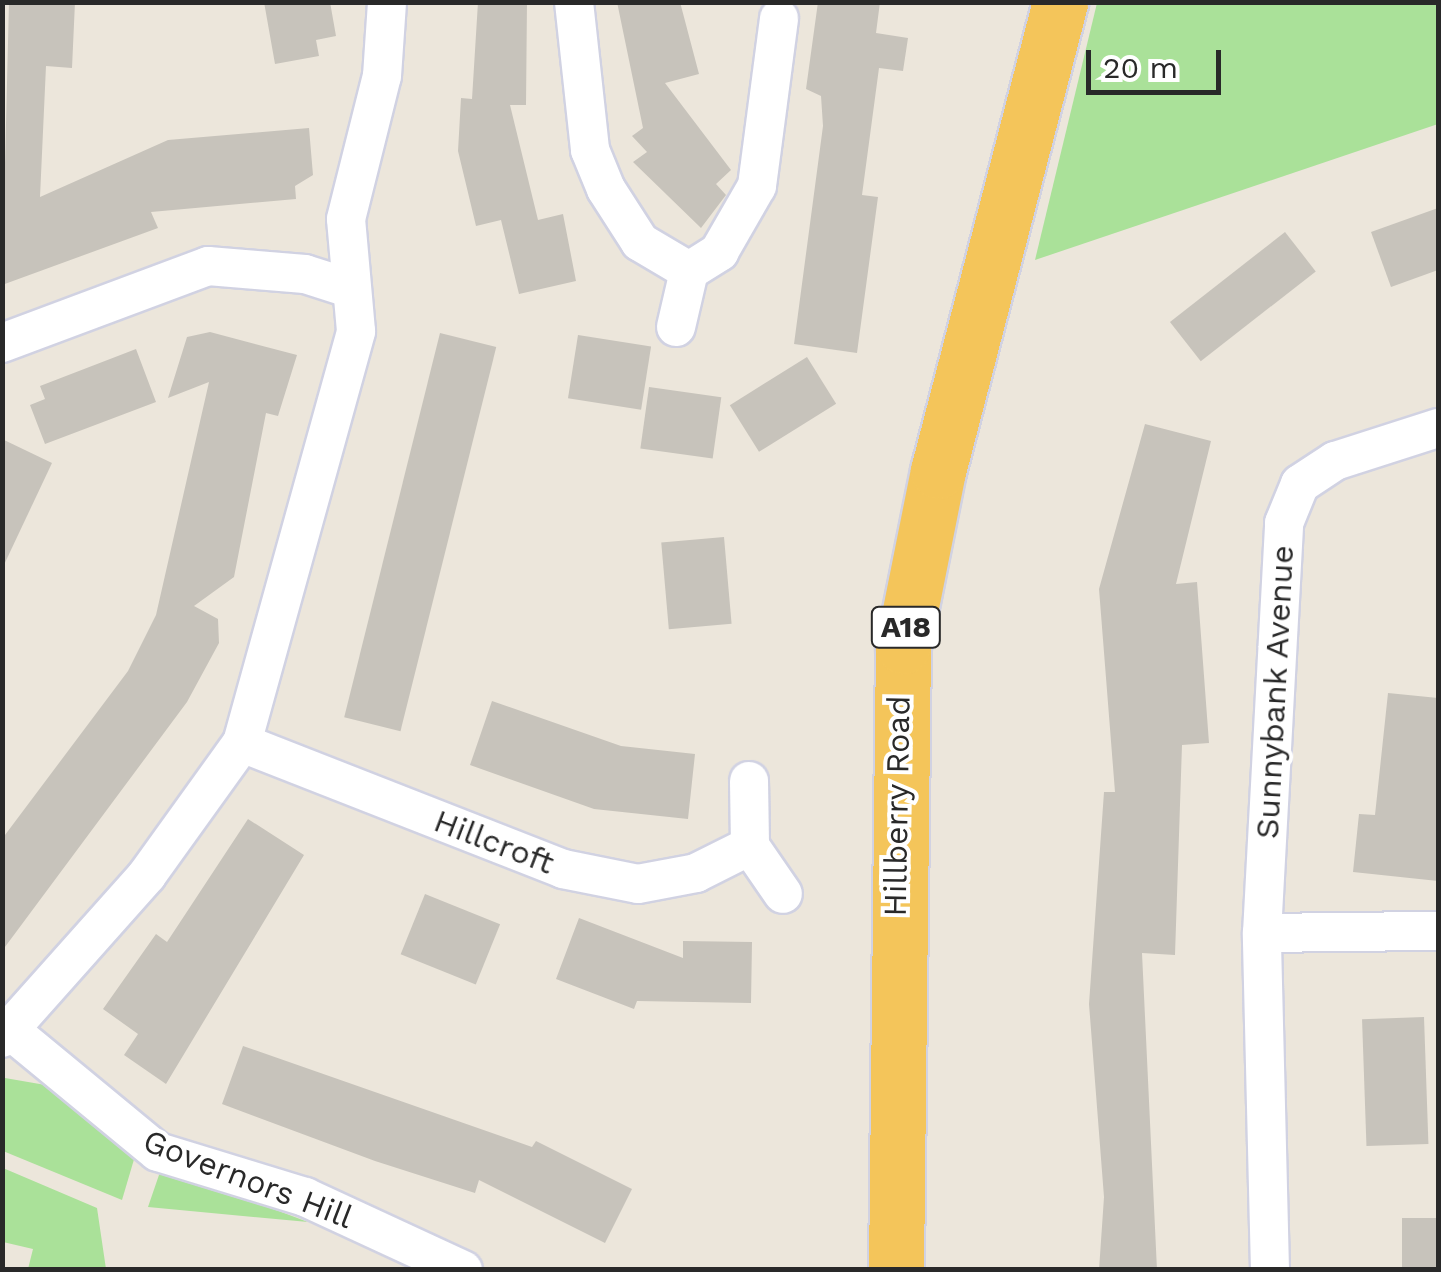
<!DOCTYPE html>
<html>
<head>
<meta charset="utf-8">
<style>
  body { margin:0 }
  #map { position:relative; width:1441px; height:1272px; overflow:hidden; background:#ece6db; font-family:"Work Sans",sans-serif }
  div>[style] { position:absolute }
  .green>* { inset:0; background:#aae199 }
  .building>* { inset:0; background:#c7c3bb; transform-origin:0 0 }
  .roads { filter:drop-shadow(2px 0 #d1d2e2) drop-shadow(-2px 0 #d1d2e2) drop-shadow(0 2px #d1d2e2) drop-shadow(0 -2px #d1d2e2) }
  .minor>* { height:38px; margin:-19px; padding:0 19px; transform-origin:19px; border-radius:19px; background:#fff }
  .trunk>* { height:55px; margin:-27.5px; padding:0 27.5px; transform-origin:27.5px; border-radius:27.5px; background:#f4c55a }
  span { translate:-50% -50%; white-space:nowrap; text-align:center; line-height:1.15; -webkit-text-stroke:8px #fff; paint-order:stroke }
  .shield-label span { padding:2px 8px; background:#fff; border:2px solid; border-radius:8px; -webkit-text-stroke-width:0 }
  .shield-label { font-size:30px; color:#292929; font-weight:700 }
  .street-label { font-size:32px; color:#292929 }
  .frame { position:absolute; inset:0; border:5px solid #292929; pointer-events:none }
  .scale { position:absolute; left:1086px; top:50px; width:135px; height:45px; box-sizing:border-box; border:5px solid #292929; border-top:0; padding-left:12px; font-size:30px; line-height:35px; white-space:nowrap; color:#292929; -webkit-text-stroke:8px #fff; paint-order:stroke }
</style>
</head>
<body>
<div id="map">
  <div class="green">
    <div style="clip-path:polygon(1097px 3px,1438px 3px,1438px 124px,1035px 260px)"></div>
    <div style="clip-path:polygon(5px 1078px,57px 1087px,135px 1156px,122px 1200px,3px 1151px)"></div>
    <div style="clip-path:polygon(3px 1168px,97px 1208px,106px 1269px,28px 1269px,33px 1249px,3px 1242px)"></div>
    <div style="clip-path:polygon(160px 1172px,244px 1198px,308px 1222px,148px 1207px)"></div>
  </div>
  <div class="building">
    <div style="clip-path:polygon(9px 2px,75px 2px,72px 68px,46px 66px,40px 197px,168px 140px,309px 128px,313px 175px,295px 186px,296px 199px,151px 212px,158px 228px,2px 285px)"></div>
    <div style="clip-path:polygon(264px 2px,330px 2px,336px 36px,316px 40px,319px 56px,275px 64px)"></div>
    <div style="clip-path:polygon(478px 2px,527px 2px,526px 105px,510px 105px,538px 220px,563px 214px,576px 281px,519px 294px,501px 220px,476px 226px,458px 151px,461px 98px,472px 99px)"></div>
    <div style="clip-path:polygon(617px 2px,680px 2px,699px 74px,665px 83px,731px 170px,716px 184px,726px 195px,701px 228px,633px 162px,647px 152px,632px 136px,643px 128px)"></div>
    <div style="clip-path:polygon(818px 2px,880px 2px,876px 33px,908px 38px,903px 71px,879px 68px,862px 195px,878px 197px,857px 353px,794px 344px,823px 126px,821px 96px,806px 89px)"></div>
    <div style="clip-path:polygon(1438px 208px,1438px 270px,1391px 287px,1371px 232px)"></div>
    <div style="left:1285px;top:232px;width:50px;height:146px;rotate:52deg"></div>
    <div style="clip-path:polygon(210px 332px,297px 355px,278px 416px,266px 413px,234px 577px,194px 606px,218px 619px,219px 643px,187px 702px,2px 951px,2px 839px,128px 671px,156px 615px,209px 382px,168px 398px,187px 337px)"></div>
    <div style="left:440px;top:333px;width:58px;height:396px;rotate:14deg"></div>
    <div style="left:578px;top:335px;width:74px;height:64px;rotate:9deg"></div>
    <div style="clip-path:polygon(136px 349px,156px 402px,45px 444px,30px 405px,45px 399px,40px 386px)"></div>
    <div style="left:807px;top:357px;width:55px;height:91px;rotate:58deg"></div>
    <div style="left:649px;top:387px;width:73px;height:62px;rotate:8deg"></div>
    <div style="clip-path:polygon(1145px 424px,1211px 441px,1176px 584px,1197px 582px,1209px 743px,1182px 745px,1175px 955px,1142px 953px,1157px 1270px,1099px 1270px,1104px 1197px,1089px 1004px,1104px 792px,1115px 792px,1099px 589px)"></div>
    <div style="clip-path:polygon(2px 439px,52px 463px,2px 569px)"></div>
    <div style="left:724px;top:537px;width:87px;height:63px;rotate:85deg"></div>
    <div style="clip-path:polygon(1388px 693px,1438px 698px,1438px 881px,1353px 872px,1359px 814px,1375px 815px)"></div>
    <div style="clip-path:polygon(492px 701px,621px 746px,695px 754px,688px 819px,594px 809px,470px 765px)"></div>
    <div style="clip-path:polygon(248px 819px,304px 855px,166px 1084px,124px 1055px,138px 1034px,103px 1009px,156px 934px,167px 942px)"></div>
    <div style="left:425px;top:894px;width:81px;height:65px;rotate:22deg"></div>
    <div style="clip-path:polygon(579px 918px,683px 958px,683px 941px,752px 942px,751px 1003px,637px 1001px,634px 1009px,556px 979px)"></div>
    <div style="left:1424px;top:1017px;width:127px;height:62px;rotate:88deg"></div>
    <div style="clip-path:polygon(243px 1046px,532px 1147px,536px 1141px,632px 1189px,605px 1243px,479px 1180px,475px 1193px,375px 1161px,222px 1104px)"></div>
    <div style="left:1438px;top:1218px;width:52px;height:36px;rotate:90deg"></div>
  </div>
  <div class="roads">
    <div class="minor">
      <div style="left:574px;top:2px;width:149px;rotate:83.8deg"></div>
      <div style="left:590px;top:150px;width:42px;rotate:67.7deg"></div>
      <div style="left:606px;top:189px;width:63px;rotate:57.3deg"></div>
      <div style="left:640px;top:242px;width:57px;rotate:30.6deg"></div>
      <div style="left:689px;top:271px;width:36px;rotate:-32deg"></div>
      <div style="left:719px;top:252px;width:76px;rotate:-60.1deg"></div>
      <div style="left:757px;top:186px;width:169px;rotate:-82.5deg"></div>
      <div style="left:676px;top:327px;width:57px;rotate:-76.9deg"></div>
      <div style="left:2px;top:343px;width:220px;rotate:-20.5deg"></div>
      <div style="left:208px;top:266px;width:97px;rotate:4.7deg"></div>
      <div style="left:305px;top:274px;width:49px;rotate:17.7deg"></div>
      <div style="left:242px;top:743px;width:345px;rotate:21.4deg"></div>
      <div style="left:563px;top:869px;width:76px;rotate:11.3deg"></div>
      <div style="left:638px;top:884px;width:59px;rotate:-10.7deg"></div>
      <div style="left:696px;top:873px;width:60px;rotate:-26.6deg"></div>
      <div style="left:750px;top:846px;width:58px;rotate:55.5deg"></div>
      <div style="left:749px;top:781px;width:65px;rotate:89.1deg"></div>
      <div style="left:1262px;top:933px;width:176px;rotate:-0.7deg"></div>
      <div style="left:11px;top:1031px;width:190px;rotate:39.5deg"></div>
      <div style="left:158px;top:1152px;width:154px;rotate:17deg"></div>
      <div style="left:305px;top:1197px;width:174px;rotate:24.8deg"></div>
      <div style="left:2px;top:1038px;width:218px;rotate:-48.3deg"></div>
      <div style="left:147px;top:875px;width:163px;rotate:-54.3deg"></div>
      <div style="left:242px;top:743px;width:427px;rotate:-74.5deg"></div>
      <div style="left:356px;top:331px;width:112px;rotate:-95.1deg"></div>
      <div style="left:346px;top:219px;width:147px;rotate:-75.9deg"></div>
      <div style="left:382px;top:76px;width:74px;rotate:-86.1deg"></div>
      <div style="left:1270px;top:1270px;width:337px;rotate:-91.4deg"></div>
      <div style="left:1262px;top:933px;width:411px;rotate:-86.9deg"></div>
      <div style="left:1284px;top:523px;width:42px;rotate:-67.7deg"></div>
      <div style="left:1300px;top:484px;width:42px;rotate:-33.3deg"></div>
      <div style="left:1335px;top:461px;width:108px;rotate:-17.8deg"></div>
    </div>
    <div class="trunk">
      <div style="left:896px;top:1270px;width:624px;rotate:-89.36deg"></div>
      <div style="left:903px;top:646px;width:178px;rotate:-78.7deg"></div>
      <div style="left:938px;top:471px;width:485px;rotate:-75.4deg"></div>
    </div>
  </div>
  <div class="shield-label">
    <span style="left:906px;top:627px">A18</span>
  </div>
  <div class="street-label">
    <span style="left:1275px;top:692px;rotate:-87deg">Sunnybank Avenue</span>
    <span style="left:897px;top:806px;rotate:-89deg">Hillberry Road</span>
    <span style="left:494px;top:842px;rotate:21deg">Hillcroft</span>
    <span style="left:248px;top:1179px;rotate:21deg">Governors Hill</span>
  </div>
  <div class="frame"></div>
  <div class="scale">20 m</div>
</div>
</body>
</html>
